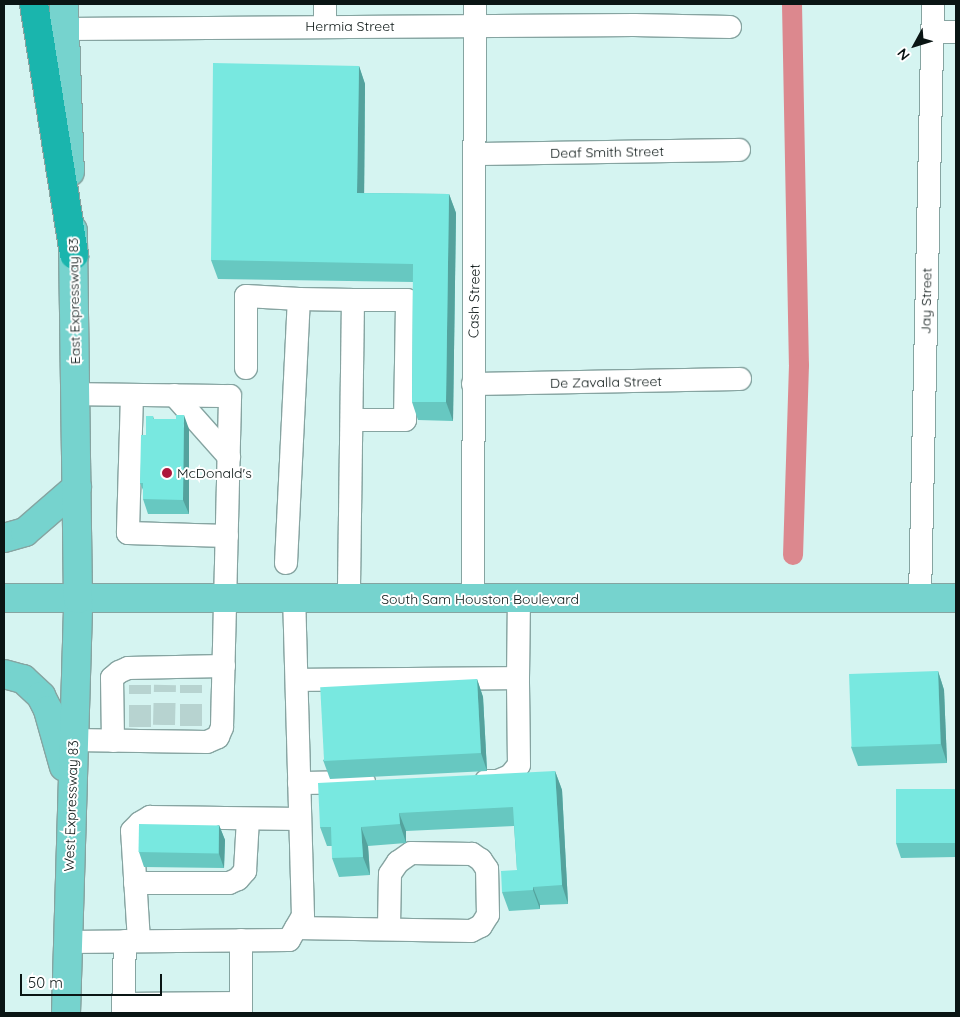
<!DOCTYPE html>
<html>
<head>
<meta charset="utf-8">
<style>
  body { margin:0 }
  #map { position:relative; width:960px; height:1017px; overflow:hidden; background:#d5f4f1; font-family:Quicksand,sans-serif }
  div>[style] { position:absolute }
  .canal>* { height:20px; margin:-10px; padding:0 10px; transform-origin:10px; border-radius:10px; background:#dc888e }
  .minor-tunnel>* { height:22px; margin-top:-11px; transform-origin:0; background:repeating-linear-gradient(90deg,#b7d3d0 0 22px,transparent 0 33px) }
  .roads { filter:drop-shadow(1px 0 #86a4a1) drop-shadow(-1px 0 #86a4a1) drop-shadow(0 1px #86a4a1) drop-shadow(0 -1px #86a4a1) }
  .minor>* { height:22px; margin:-11px; padding:0 11px; transform-origin:11px; border-radius:11px; background:#fff }
  .major>* { height:28px; margin:-14px; padding:0 14px; transform-origin:14px; border-radius:14px; background:#76d3ce }
  .highway>* { height:28px; margin:-14px; padding:0 14px; transform-origin:14px; border-radius:14px; background:#1ab5ad }
  .wall>* { inset:0; background:#67c8c1 }
  .shaded-wall>* { inset:0; background:#54a29d }
  .building>* { inset:0; background:#78e8e0; transform-origin:0 0 }
  .dots>* { width:14px; height:14px; translate:-50% -50%; box-sizing:border-box; border:2px solid #fff; border-radius:50% }
  span { translate:-50% -50%; white-space:nowrap; text-align:center; line-height:1.15; -webkit-text-stroke:4px #fff; paint-order:stroke }
  .street-label { font-size:14px; color:#0a1514 }
  .poi-label { font-size:14px; color:#0a1514 }
  .left { translate:0 -50%; text-align:left }
  .frame { position:absolute; inset:0; border:5px solid #0a1514; pointer-events:none }
  .north { position:absolute; left:890px; top:20px; width:50px; height:50px; -webkit-text-stroke:4px #fff; paint-order:stroke; rotate:231deg; font-size:14px; font-weight:700; line-height:20px; text-align:center; color:#0a1514 }
  .north::after { content:''; display:block; margin:auto; width:18px; height:22px; background:#0a1514; clip-path:polygon(50% 0,100% 100%,50% 72%,0 100%) }
  .scale { position:absolute; left:20px; top:974px; width:142px; height:22px; box-sizing:border-box; border:2px solid #0a1514; border-top:0; padding-left:6px; font-size:15px; line-height:18px; white-space:nowrap; color:#0a1514; -webkit-text-stroke:4px #fff; paint-order:stroke }
</style>
</head>
<body>
<div id="map">
  <div class="canal">
    <div style="left:792px;top:4px;width:361px;rotate:88.9deg"></div>
    <div style="left:799px;top:365px;width:190px;rotate:91.8deg"></div>
  </div>
  <div class="minor-tunnel">
    <div style="left:164px;top:725px;width:40px;rotate:-88.6deg"></div>
    <div style="left:191px;top:726px;width:41px;rotate:-90deg"></div>
    <div style="left:140px;top:727px;width:42px;rotate:-90deg"></div>
  </div>
  <div class="roads">
    <div class="minor">
      <div style="left:325px;top:26px;width:22px;rotate:-90deg"></div>
      <div style="left:65px;top:29px;width:569px;rotate:-0.4deg"></div>
      <div style="left:634px;top:25px;width:96px;rotate:1.2deg"></div>
      <div style="left:933px;top:32px;width:23px"></div>
      <div style="left:475px;top:154px;width:264px;rotate:-0.9deg"></div>
      <div style="left:246px;top:368px;width:72px;rotate:-90deg"></div>
      <div style="left:246px;top:296px;width:53px;rotate:3.2deg"></div>
      <div style="left:473px;top:384px;width:267px;rotate:-1.1deg"></div>
      <div style="left:132px;top:395px;width:138px;rotate:91.7deg"></div>
      <div style="left:128px;top:533px;width:99px;rotate:1.7deg"></div>
      <div style="left:174px;top:395px;width:83px;rotate:48.4deg"></div>
      <div style="left:352px;top:420px;width:53px"></div>
      <div style="left:405px;top:420px;width:120px;rotate:-89deg"></div>
      <div style="left:407px;top:300px;width:54px;rotate:180deg"></div>
      <div style="left:286px;top:563px;width:264px;rotate:-87.2deg"></div>
      <div style="left:299px;top:299px;width:54px;rotate:1.1deg"></div>
      <div style="left:353px;top:300px;width:299px;rotate:90.8deg"></div>
      <div style="left:473px;top:598px;width:594px;rotate:-89.81deg"></div>
      <div style="left:920px;top:598px;width:594px;rotate:-88.75deg"></div>
      <div style="left:297px;top:680px;width:221px;rotate:-0.5deg"></div>
      <div style="left:518px;top:678px;width:79px;rotate:-89.3deg"></div>
      <div style="left:73px;top:740px;width:134px;rotate:0.9deg"></div>
      <div style="left:207px;top:742px;width:12px;rotate:-24deg"></div>
      <div style="left:218px;top:737px;width:11px;rotate:-68deg"></div>
      <div style="left:222px;top:727px;width:331px;rotate:-88.6deg"></div>
      <div style="left:230px;top:396px;width:154px;rotate:-179.3deg"></div>
      <div style="left:113px;top:741px;width:63px;rotate:-90.9deg"></div>
      <div style="left:112px;top:678px;width:9px;rotate:-41deg"></div>
      <div style="left:119px;top:672px;width:10px;rotate:-24deg"></div>
      <div style="left:128px;top:668px;width:96px;rotate:-1.2deg"></div>
      <div style="left:486px;top:781px;width:12px"></div>
      <div style="left:498px;top:781px;width:13px;rotate:-23deg"></div>
      <div style="left:510px;top:776px;width:14px;rotate:-51deg"></div>
      <div style="left:519px;top:765px;width:87px;rotate:-90.7deg"></div>
      <div style="left:299px;top:783px;width:65px;rotate:-0.9deg"></div>
      <div style="left:135px;top:883px;width:94px"></div>
      <div style="left:229px;top:883px;width:10px;rotate:-24deg"></div>
      <div style="left:238px;top:879px;width:11px;rotate:-49deg"></div>
      <div style="left:245px;top:871px;width:52px;rotate:-86.7deg"></div>
      <div style="left:296px;top:928px;width:175px;rotate:1deg"></div>
      <div style="left:471px;top:931px;width:11px;rotate:-27deg"></div>
      <div style="left:481px;top:926px;width:13px;rotate:-58deg"></div>
      <div style="left:488px;top:915px;width:46px;rotate:-91.2deg"></div>
      <div style="left:487px;top:869px;width:11px;rotate:-124deg"></div>
      <div style="left:481px;top:860px;width:11px;rotate:-146deg"></div>
      <div style="left:472px;top:854px;width:61px;rotate:-179.1deg"></div>
      <div style="left:411px;top:853px;width:16px;rotate:145deg"></div>
      <div style="left:398px;top:862px;width:14px;rotate:124deg"></div>
      <div style="left:390px;top:874px;width:54px;rotate:91.1deg"></div>
      <div style="left:241px;top:940px;width:73px;rotate:90deg"></div>
      <div style="left:139px;top:941px;width:110px;rotate:-93.6deg"></div>
      <div style="left:132px;top:831px;width:11px;rotate:-45deg"></div>
      <div style="left:140px;top:823px;width:12px;rotate:-31deg"></div>
      <div style="left:150px;top:817px;width:150px;rotate:0.8deg"></div>
      <div style="left:67px;top:942px;width:222px;rotate:-0.5deg"></div>
      <div style="left:289px;top:940px;width:28px;rotate:-60deg"></div>
      <div style="left:303px;top:916px;width:317px;rotate:-91.6deg"></div>
      <div style="left:123px;top:1004px;width:118px;rotate:-0.5deg"></div>
      <div style="left:123px;top:1013px;width:72px;rotate:-88.4deg"></div>
    </div>
    <div class="major">
      <div style="left:64px;top:4px;width:168px;rotate:88deg"></div>
      <div style="left:4px;top:538px;width:22px;rotate:-16deg"></div>
      <div style="left:25px;top:532px;width:69px;rotate:-40.9deg"></div>
      <div style="left:4px;top:598px;width:952px"></div>
      <div style="left:4px;top:674px;width:20px;rotate:15deg"></div>
      <div style="left:23px;top:679px;width:25px;rotate:43deg"></div>
      <div style="left:41px;top:696px;width:16px;rotate:63deg"></div>
      <div style="left:48px;top:710px;width:59px;rotate:74.3deg"></div>
      <div style="left:66px;top:1013px;width:414px;rotate:-88.3deg"></div>
      <div style="left:78px;top:599px;width:369px;rotate:-90.8deg"></div>
    </div>
    <div class="highway">
      <div style="left:34px;top:4px;width:254px;rotate:80.9deg"></div>
    </div>
  </div>
  <div class="wall">
    <div style="clip-path:polygon(359px 66px,365px 84px,364px 193px,449px 194px,456px 213px,453px 421px,418px 420px,412px 402px,413px 282px,218px 279px,211px 260px)"></div>
    <div style="clip-path:polygon(153px 416px,154px 419px,189px 429px,189px 514px,148px 514px,143px 499px,143px 490px,140px 483px)"></div>
    <div style="clip-path:polygon(938px 671px,944px 690px,947px 763px,858px 766px,851px 747px)"></div>
    <div style="clip-path:polygon(477px 679px,483px 697px,487px 771px,330px 779px,323px 760px)"></div>
    <div style="clip-path:polygon(555px 771px,562px 790px,568px 904px,540px 905px,540px 909px,509px 911px,502px 892px,517px 870px,514px 826px,406px 831px,406px 843px,368px 846px,370px 875px,339px 877px,332px 858px,332px 846px,327px 846px,320px 827px)"></div>
    <div style="clip-path:polygon(956px 789px,956px 857px,901px 858px,896px 843px)"></div>
    <div style="clip-path:polygon(219px 825px,225px 840px,224px 868px,144px 867px,139px 852px)"></div>
  </div>
  <div class="shaded-wall">
    <div style="clip-path:polygon(359px 66px,365px 84px,364px 211px,357px 193px)"></div>
    <div style="clip-path:polygon(449px 194px,456px 213px,453px 421px,446px 402px)"></div>
    <div style="clip-path:polygon(184px 415px,189px 429px,189px 514px,183px 500px)"></div>
    <div style="clip-path:polygon(938px 671px,944px 690px,947px 763px,941px 744px)"></div>
    <div style="clip-path:polygon(477px 679px,483px 697px,487px 771px,481px 753px)"></div>
    <div style="clip-path:polygon(555px 771px,562px 790px,568px 904px,562px 885px)"></div>
    <div style="clip-path:polygon(399px 813px,406px 831px,406px 843px,400px 824px)"></div>
    <div style="clip-path:polygon(219px 825px,225px 840px,224px 868px,219px 854px)"></div>
    <div style="clip-path:polygon(361px 827px,368px 846px,370px 875px,363px 857px)"></div>
    <div style="clip-path:polygon(533px 887px,540px 905px,540px 909px,533px 890px)"></div>
  </div>
  <div class="building">
    <div style="clip-path:polygon(213px 63px,359px 66px,357px 193px,449px 194px,446px 402px,412px 402px,413px 264px,211px 260px)"></div>
    <div style="clip-path:polygon(176px 415px,184px 415px,183px 500px,143px 499px,143px 483px,140px 483px,141px 435px,146px 435px,146px 416px,153px 416px,153px 419px,176px 419px)"></div>
    <div style="left:938px;top:671px;width:73px;height:89px;rotate:88deg"></div>
    <div style="left:477px;top:679px;width:74px;height:157px;rotate:87deg"></div>
    <div style="clip-path:polygon(555px 771px,562px 885px,533px 887px,533px 890px,502px 892px,501px 871px,517px 870px,513px 807px,399px 813px,400px 824px,361px 827px,363px 857px,332px 858px,331px 827px,320px 827px,318px 783px)"></div>
    <div style="left:896px;top:789px;width:60px;height:54px"></div>
    <div style="left:139px;top:824px;width:80px;height:28px;rotate:1deg"></div>
  </div>
  <div class="dots">
    <div style="left:167px;top:473px;background:#ad183c"></div>
  </div>
  <div class="street-label">
    <span style="left:350px;top:26px">Hermia Street</span>
    <span style="left:607px;top:152px;rotate:-1deg">Deaf Smith Street</span>
    <span style="left:74px;top:301px;rotate:-91deg">East Expressway 83</span>
    <span style="left:474px;top:301px;rotate:-89deg">Cash Street</span>
    <span style="left:926px;top:301px;rotate:-89deg">Jay Street</span>
    <span style="left:606px;top:382px;rotate:-1deg">De Zavalla Street</span>
    <span style="left:480px;top:599px">South Sam Houston Boulevard</span>
    <span style="left:71px;top:806px;rotate:-88deg">West Expressway 83</span>
  </div>
  <div class="poi-label">
    <span class="left" style="left:177px;top:473px">McDonald's</span>
  </div>
  <div class="frame"></div>
  <div class="north">N</div>
  <div class="scale">50 m</div>
</div>
</body>
</html>
